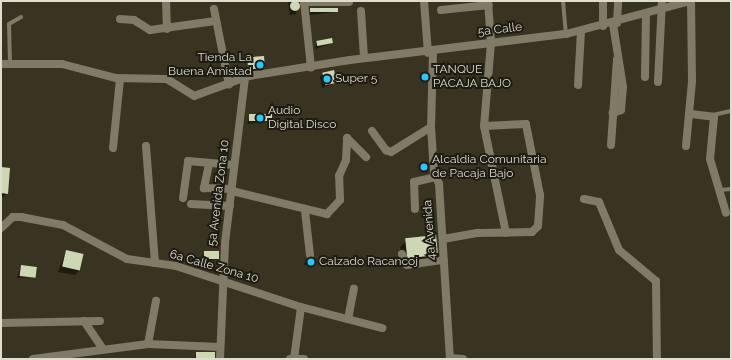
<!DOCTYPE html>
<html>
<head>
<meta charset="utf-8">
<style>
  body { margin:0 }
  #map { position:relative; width:732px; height:360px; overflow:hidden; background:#393321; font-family:Raleway,sans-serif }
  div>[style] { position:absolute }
  .shadow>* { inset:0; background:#0007 }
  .building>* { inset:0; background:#ced7b4; transform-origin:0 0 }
  .round { border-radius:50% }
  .service>* { height:4px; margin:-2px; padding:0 2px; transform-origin:2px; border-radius:2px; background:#817a66 }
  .minor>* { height:8px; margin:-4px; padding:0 4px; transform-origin:4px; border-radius:4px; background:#817a66 }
  .dots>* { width:11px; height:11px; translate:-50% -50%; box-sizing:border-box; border:2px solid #1e1b13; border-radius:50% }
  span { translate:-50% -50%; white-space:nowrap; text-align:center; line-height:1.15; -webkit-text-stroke:4px #1e1b13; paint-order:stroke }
  .street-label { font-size:12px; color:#dedbcf }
  .poi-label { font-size:12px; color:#dedbcf }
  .right { translate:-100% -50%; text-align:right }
  .left { translate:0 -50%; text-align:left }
  .frame { position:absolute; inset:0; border:2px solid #dedbcf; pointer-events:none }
</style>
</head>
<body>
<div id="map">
  <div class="shadow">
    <div style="clip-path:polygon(288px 1px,297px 1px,296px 14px,290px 15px)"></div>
    <div style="clip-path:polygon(311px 8px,337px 12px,308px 15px)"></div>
    <div style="clip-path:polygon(317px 41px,332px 43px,315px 49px)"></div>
    <div style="clip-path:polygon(247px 59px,264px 67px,246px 73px)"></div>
    <div style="clip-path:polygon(322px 74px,336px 83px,322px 88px,320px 77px)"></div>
    <div style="clip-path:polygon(421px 75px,426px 75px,425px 80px,420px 80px)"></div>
    <div style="clip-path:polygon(250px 116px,271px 121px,247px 124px)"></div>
    <div style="clip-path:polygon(1px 168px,7px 193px,2px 198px,1px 198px)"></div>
    <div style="clip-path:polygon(223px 171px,227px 171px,227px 176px,220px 179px)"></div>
    <div style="clip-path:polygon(406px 241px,437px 255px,431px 261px,404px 265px,400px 247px)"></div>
    <div style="clip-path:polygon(66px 251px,79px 271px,75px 275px,58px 272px)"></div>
    <div style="clip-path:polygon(204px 252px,218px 259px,201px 262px)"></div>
    <div style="clip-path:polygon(306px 259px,316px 261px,315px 265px,304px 265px)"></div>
    <div style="clip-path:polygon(21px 266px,35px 277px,17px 278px)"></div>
    <div style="clip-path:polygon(196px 353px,214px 359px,194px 359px)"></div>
  </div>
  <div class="building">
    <div class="round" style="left:290px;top:1px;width:10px;height:10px"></div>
    <div style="left:310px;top:8px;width:28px;height:4px"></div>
    <div style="left:332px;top:38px;width:5px;height:16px;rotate:79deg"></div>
    <div style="left:264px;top:56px;width:12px;height:17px;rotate:85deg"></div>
    <div style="left:334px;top:70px;width:13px;height:12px;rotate:77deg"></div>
    <div style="left:272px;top:114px;width:7px;height:23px;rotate:90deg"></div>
    <div style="clip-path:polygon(1px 167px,10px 168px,8px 194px,1px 193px)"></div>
    <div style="left:436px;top:235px;width:20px;height:31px;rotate:84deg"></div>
    <div style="left:66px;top:250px;width:18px;height:17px;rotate:13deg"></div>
    <div style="left:204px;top:251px;width:15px;height:8px"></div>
    <div class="round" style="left:306.5px;top:257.5px;width:9px;height:9px"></div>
    <div style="left:21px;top:265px;width:16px;height:11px;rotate:7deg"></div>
    <div style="left:196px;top:352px;width:19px;height:7px"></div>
  </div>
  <div class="service">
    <div style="left:563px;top:1px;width:33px;rotate:85deg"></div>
    <div style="left:10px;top:64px;width:40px;rotate:-91.4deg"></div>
    <div style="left:9px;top:24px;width:14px;rotate:-30deg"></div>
    <div style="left:713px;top:115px;width:18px;rotate:-13deg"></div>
    <div style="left:720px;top:190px;width:11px;rotate:-5deg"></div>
  </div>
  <div class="minor">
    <div style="left:166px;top:1px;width:28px;rotate:88deg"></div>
    <div style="left:304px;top:1px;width:67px;rotate:84deg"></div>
    <div style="left:424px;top:1px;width:52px;rotate:85.6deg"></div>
    <div style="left:488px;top:1px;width:42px;rotate:85.9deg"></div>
    <div style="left:491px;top:43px;width:83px;rotate:94.8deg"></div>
    <div style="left:484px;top:126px;width:109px;rotate:78.4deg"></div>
    <div style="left:603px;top:1px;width:25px;rotate:90deg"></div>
    <div style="left:304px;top:2px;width:45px"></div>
    <div style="left:214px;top:9px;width:77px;rotate:78.8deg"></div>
    <div style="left:441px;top:10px;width:48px;rotate:-5.9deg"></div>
    <div style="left:361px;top:11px;width:47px;rotate:86.3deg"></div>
    <div style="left:120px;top:19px;width:14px;rotate:4deg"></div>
    <div style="left:134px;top:20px;width:19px;rotate:32deg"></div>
    <div style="left:150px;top:30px;width:66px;rotate:-7.9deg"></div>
    <div style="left:617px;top:23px;width:22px;rotate:-87deg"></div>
    <div style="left:613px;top:24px;width:64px;rotate:81deg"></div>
    <div style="left:623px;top:87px;width:23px;rotate:95deg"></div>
    <div style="left:621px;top:110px;width:9px;rotate:159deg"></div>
    <div style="left:433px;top:52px;width:75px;rotate:91.5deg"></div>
    <div style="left:431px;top:127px;width:45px;rotate:86.2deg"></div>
    <div style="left:434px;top:172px;width:13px;rotate:67deg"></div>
    <div style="left:439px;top:184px;width:175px;rotate:86.4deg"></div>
    <div style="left:1px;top:64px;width:61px"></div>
    <div style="left:62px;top:64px;width:56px;rotate:14.5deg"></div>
    <div style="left:116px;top:78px;width:51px;rotate:1.1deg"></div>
    <div style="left:167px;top:79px;width:32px;rotate:32deg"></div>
    <div style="left:194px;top:96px;width:59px;rotate:-20deg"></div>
    <div style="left:249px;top:76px;width:102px;rotate:-9deg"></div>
    <div style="left:350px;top:60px;width:218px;rotate:-6.9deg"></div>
    <div style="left:566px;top:34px;width:128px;rotate:-14.9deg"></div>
    <div style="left:645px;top:77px;width:63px;rotate:-89.1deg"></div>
    <div style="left:658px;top:82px;width:81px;rotate:-87.2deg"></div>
    <div style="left:578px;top:85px;width:54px;rotate:-86.8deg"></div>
    <div style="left:691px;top:114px;width:23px;rotate:7deg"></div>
    <div style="left:714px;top:117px;width:42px;rotate:95.4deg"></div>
    <div style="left:710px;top:159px;width:56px;rotate:73.5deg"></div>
    <div style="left:372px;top:131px;width:24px;rotate:54deg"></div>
    <div style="left:386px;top:150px;width:5px;rotate:22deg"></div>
    <div style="left:391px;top:152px;width:47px;rotate:-32deg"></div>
    <div style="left:611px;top:145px;width:86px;rotate:-86deg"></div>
    <div style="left:146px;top:146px;width:117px;rotate:85.6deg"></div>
    <div style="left:686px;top:146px;width:65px;rotate:-84.7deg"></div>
    <div style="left:692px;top:81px;width:80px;rotate:-90.7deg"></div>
    <div style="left:113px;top:148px;width:69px;rotate:-84.2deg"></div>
    <div style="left:209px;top:164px;width:25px;rotate:102deg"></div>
    <div style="left:204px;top:188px;width:28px;rotate:2deg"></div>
    <div style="left:232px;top:191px;width:98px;rotate:13.6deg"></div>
    <div style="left:327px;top:214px;width:19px;rotate:-47deg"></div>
    <div style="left:340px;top:200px;width:24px;rotate:-92deg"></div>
    <div style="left:339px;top:176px;width:17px;rotate:-66deg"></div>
    <div style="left:346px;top:160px;width:22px;rotate:-87deg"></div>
    <div style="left:347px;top:138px;width:27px;rotate:45deg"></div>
    <div style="left:183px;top:198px;width:37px;rotate:-82deg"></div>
    <div style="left:188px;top:161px;width:46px;rotate:5deg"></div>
    <div style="left:584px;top:199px;width:15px;rotate:11deg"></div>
    <div style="left:599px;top:202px;width:52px;rotate:67.4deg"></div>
    <div style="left:619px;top:250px;width:48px;rotate:40deg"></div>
    <div style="left:656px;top:281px;width:78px;rotate:89.3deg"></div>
    <div style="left:191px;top:204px;width:39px;rotate:3deg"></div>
    <div style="left:415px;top:209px;width:27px;rotate:-92deg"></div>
    <div style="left:414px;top:182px;width:23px;rotate:-13deg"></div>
    <div style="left:305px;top:211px;width:44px;rotate:83.5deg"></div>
    <div style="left:1px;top:228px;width:16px;rotate:-43deg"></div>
    <div style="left:13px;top:217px;width:8px"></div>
    <div style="left:21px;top:217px;width:43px;rotate:10.8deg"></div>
    <div style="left:63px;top:225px;width:72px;rotate:28deg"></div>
    <div style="left:127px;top:259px;width:49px;rotate:8.1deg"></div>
    <div style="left:176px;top:266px;width:132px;rotate:18.2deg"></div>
    <div style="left:301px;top:307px;width:84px;rotate:14.5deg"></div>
    <div style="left:443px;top:239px;width:36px;rotate:-10deg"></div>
    <div style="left:478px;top:233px;width:54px;rotate:-1.1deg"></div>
    <div style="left:532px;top:232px;width:8px;rotate:-45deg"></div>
    <div style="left:538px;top:226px;width:31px;rotate:-86deg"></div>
    <div style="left:540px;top:195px;width:72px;rotate:-101.2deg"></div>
    <div style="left:526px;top:124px;width:42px;rotate:177.3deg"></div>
    <div style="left:402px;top:254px;width:12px;rotate:66deg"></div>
    <div style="left:407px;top:265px;width:37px;rotate:-8deg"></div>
    <div style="left:348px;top:319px;width:31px;rotate:-79deg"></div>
    <div style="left:84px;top:321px;width:32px;rotate:56deg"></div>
    <div style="left:1px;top:323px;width:99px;rotate:-1.2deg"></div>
    <div style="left:148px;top:344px;width:44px;rotate:-79.5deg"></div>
    <div style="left:450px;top:358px;width:13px;rotate:4deg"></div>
    <div style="left:33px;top:359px;width:116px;rotate:-7.4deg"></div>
    <div style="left:148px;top:344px;width:72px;rotate:2.4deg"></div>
    <div style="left:220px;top:359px;width:116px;rotate:-87.5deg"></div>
    <div style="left:225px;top:243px;width:166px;rotate:-83.1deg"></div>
    <div style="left:290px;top:359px;width:14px"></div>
    <div style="left:294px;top:359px;width:52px;rotate:-82.3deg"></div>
  </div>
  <div class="dots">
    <div style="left:260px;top:65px;background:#25c9fe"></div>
    <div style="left:425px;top:77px;background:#25c9fe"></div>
    <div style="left:327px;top:79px;background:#25c9fe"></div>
    <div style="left:260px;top:118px;background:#25c9fe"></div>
    <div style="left:424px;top:167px;background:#25c9fe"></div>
    <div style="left:311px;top:262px;background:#25c9fe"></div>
  </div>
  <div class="street-label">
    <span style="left:500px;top:30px;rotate:-7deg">5a Calle</span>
    <span style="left:219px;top:193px;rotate:-83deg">5a Avenida Zona 10</span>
    <span style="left:430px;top:230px;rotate:-94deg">4a Avenida</span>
    <span style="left:214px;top:267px;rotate:16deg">6a Calle Zona 10</span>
  </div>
  <div class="poi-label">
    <span class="right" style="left:252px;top:65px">Tienda La<br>Buena Amistad</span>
    <span class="left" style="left:433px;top:77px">TANQUE<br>PACAJA BAJO</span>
    <span class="left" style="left:335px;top:79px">Super 5</span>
    <span class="left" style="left:268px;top:118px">Audio<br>Digital Disco</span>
    <span class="left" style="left:432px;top:167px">Alcaldia Comunitaria<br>de Pacaja Bajo</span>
    <span class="left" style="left:319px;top:262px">Calzado Racancoj</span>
  </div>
  <div class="frame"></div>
</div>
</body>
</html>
